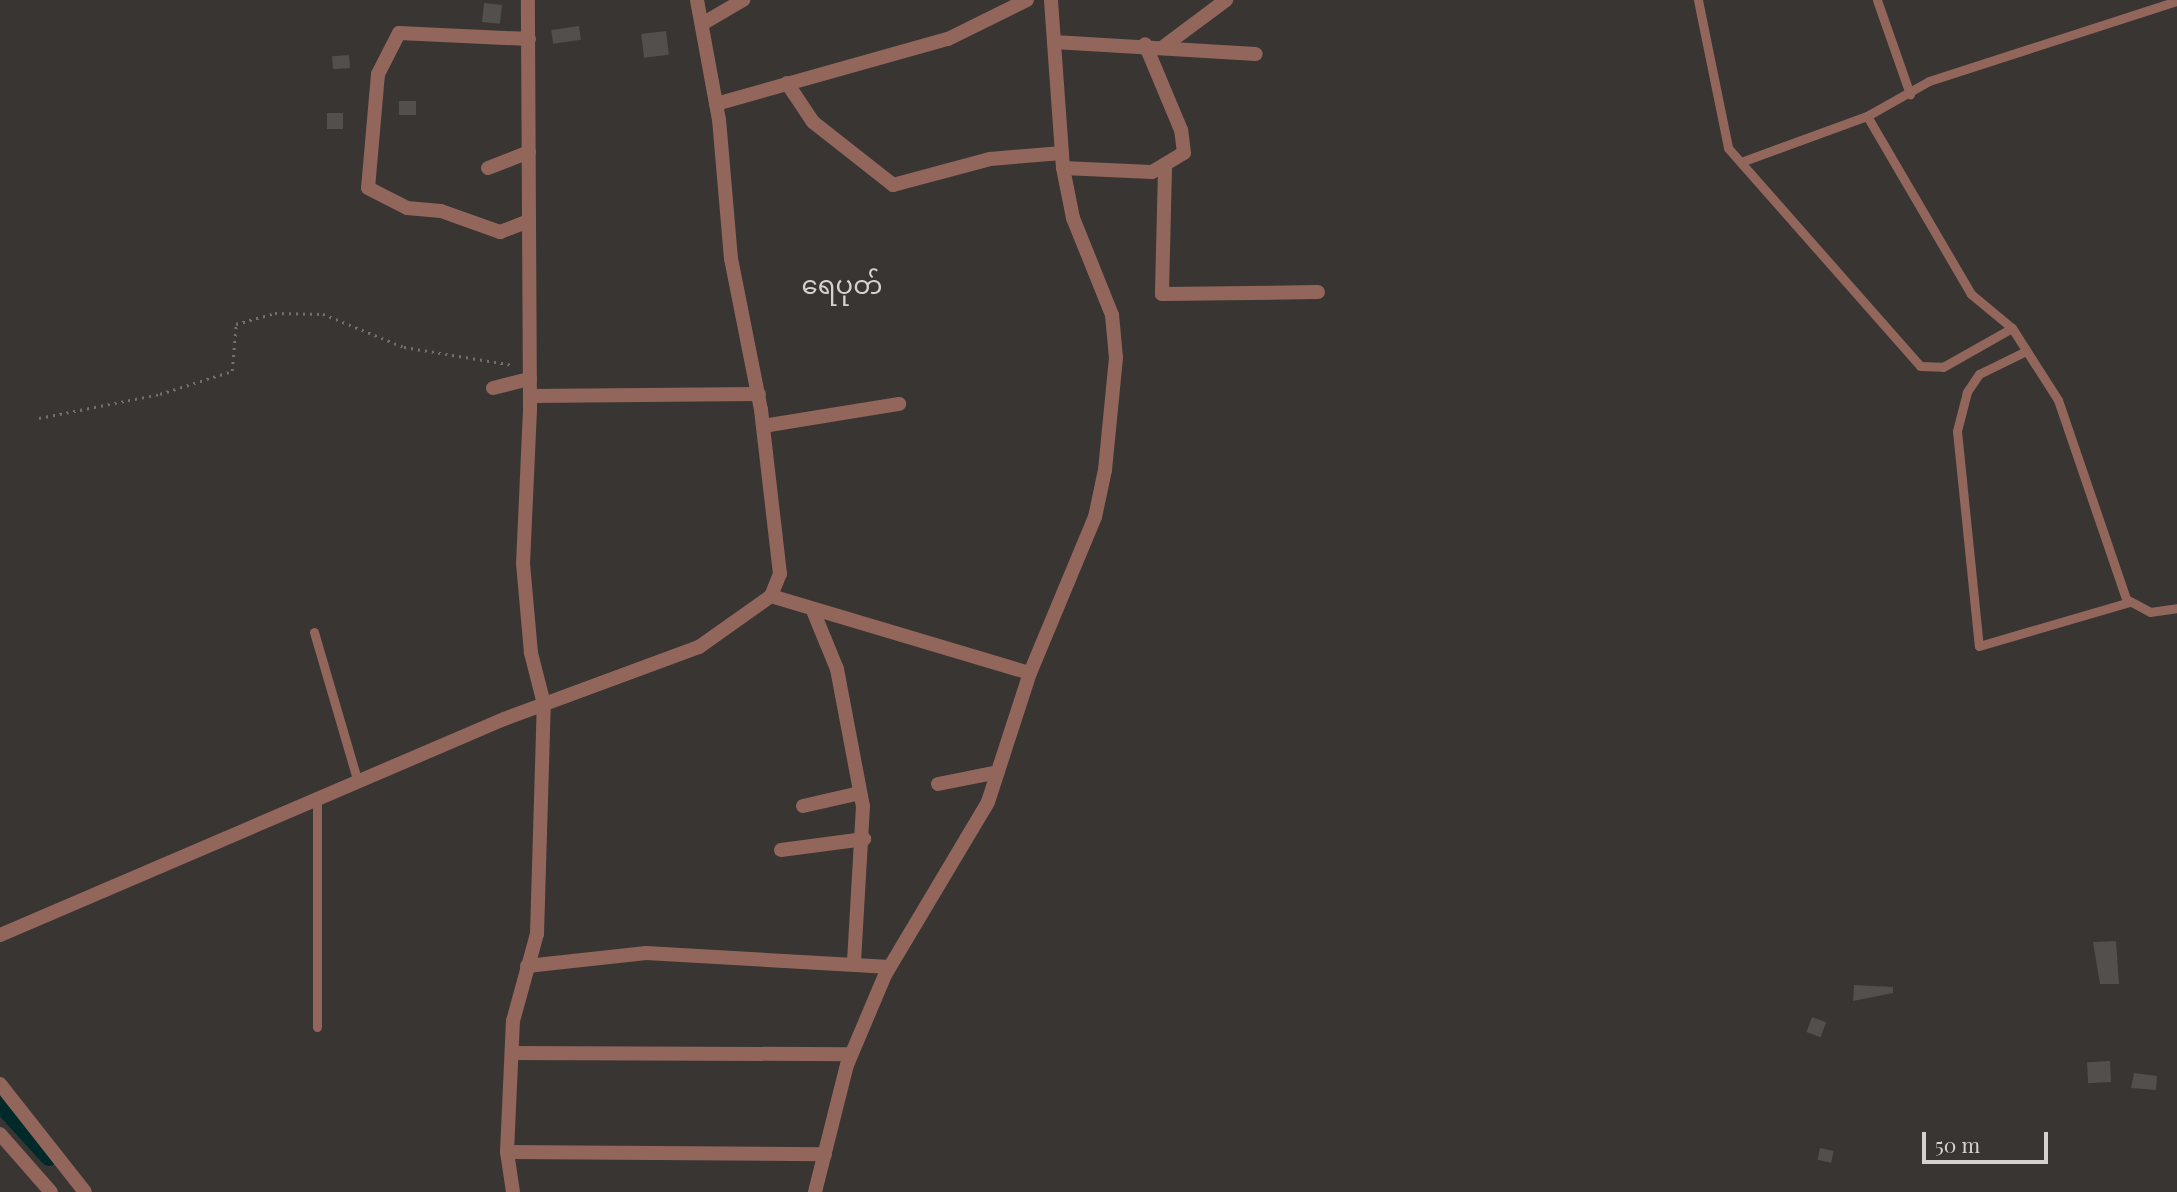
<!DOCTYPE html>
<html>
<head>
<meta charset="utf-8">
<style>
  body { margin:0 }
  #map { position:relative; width:2177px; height:1192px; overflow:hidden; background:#383533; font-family:"Playfair Display","Noto Sans Myanmar",serif }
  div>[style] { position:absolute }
  .canal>* { height:18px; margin:-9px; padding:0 9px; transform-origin:9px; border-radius:9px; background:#002a2a }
  .building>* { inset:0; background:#524f4d; transform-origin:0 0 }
  .path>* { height:2.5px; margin-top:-1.25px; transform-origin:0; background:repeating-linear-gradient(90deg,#73706f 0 2px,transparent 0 7px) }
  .service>* { height:9px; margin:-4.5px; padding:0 4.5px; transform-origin:4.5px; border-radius:4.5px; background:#92665a }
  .minor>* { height:14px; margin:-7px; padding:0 7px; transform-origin:7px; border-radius:7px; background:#92665a }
  .tertiary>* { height:14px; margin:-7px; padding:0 7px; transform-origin:7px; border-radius:7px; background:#92665a }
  span { translate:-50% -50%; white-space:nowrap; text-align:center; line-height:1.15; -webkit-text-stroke:5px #383533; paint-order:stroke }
  .quarter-label { font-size:26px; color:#d4d2d1 }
  .scale { position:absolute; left:1922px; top:1132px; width:126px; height:32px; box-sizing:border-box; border:4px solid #d4d2d1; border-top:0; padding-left:9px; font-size:21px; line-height:24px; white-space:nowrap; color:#d4d2d1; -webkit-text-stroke:5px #383533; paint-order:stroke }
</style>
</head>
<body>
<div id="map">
  <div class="canal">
    <div style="left:0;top:1103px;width:73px;rotate:47.8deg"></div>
  </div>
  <div class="building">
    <div style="left:484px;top:3px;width:18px;height:19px;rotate:6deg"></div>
    <div style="left:579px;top:26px;width:14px;height:28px;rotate:82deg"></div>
    <div style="left:666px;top:31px;width:24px;height:25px;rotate:83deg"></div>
    <div style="left:349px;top:55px;width:13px;height:17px;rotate:86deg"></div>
    <div style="left:416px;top:101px;width:14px;height:17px;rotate:90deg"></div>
    <div style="left:327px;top:113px;width:16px;height:16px"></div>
    <div style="clip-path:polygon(2116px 941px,2119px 984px,2100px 984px,2093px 942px)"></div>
    <div style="clip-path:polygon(1854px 985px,1893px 987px,1893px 993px,1853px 1001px)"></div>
    <div style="left:1812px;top:1017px;width:15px;height:16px;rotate:20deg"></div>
    <div style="left:2110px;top:1061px;width:21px;height:23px;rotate:87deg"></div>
    <div style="clip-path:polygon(2134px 1073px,2157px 1076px,2156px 1090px,2131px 1088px)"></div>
    <div style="left:1820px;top:1148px;width:14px;height:12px;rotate:12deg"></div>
  </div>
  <div class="path">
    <div style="left:39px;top:418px;width:123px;rotate:-11.2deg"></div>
    <div style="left:160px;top:394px;width:76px;rotate:-17.7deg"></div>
    <div style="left:232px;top:371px;width:47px;rotate:-85.1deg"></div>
    <div style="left:236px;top:324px;width:41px;rotate:-15.8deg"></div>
    <div style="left:275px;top:313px;width:48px;rotate:1.2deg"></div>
    <div style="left:323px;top:314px;width:87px;rotate:22.2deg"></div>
    <div style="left:404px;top:347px;width:110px;rotate:9.4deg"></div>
  </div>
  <div class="service">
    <div style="left:1698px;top:0;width:151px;rotate:78.5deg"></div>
    <div style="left:1728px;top:148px;width:290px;rotate:48.6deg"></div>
    <div style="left:1920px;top:366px;width:23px;rotate:2deg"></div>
    <div style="left:1943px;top:367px;width:79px;rotate:-29.5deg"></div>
    <div style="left:1877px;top:0;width:100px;rotate:70.7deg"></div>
    <div style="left:1867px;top:116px;width:206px;rotate:59.7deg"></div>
    <div style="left:1971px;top:294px;width:53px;rotate:39.7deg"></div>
    <div style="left:2012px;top:328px;width:85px;rotate:57.4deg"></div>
    <div style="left:2058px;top:400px;width:210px;rotate:71.1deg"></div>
    <div style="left:2126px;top:599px;width:27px;rotate:28deg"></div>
    <div style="left:2150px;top:612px;width:27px;rotate:-8deg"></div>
    <div style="left:1741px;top:162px;width:134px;rotate:-20.1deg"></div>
    <div style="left:1867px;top:116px;width:71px;rotate:-29.4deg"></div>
    <div style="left:1929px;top:81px;width:261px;rotate:-17.9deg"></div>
    <div style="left:2024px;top:352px;width:50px;rotate:153.9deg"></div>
    <div style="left:1979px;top:374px;width:22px;rotate:124deg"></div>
    <div style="left:1967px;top:392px;width:40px;rotate:104.4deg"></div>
    <div style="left:1957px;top:431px;width:216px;rotate:84.2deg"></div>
    <div style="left:1979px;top:646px;width:156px;rotate:-16.3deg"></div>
    <div style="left:314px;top:632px;width:156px;rotate:73.7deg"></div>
    <div style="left:317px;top:800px;width:227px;rotate:90deg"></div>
  </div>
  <div class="minor">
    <div style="left:702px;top:24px;width:48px;rotate:-30.3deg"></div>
    <div style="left:529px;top:39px;width:130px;rotate:-177.4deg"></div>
    <div style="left:399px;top:33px;width:46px;rotate:117.1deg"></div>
    <div style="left:378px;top:74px;width:114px;rotate:95deg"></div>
    <div style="left:368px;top:188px;width:44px;rotate:27.1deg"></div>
    <div style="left:407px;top:208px;width:34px;rotate:5deg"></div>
    <div style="left:441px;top:211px;width:63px;rotate:19.6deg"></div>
    <div style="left:500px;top:232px;width:31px;rotate:-21deg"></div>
    <div style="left:1054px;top:42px;width:202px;rotate:3.4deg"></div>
    <div style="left:1163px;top:47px;width:79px;rotate:-36.7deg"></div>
    <div style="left:787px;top:83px;width:47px;rotate:56.3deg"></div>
    <div style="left:813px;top:122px;width:102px;rotate:38.2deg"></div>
    <div style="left:893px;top:185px;width:100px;rotate:-15deg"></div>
    <div style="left:990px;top:159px;width:72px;rotate:-4.8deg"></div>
    <div style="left:716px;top:104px;width:241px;rotate:-15.7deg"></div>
    <div style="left:948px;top:39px;width:88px;rotate:-26.3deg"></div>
    <div style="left:488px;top:168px;width:44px;rotate:-21.3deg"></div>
    <div style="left:1063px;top:168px;width:89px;rotate:2.6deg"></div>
    <div style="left:1152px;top:172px;width:37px;rotate:-31deg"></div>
    <div style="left:1184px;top:153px;width:23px;rotate:-97deg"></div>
    <div style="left:1181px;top:130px;width:93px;rotate:-112.7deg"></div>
    <div style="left:1165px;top:169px;width:125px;rotate:91.4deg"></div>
    <div style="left:1162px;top:294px;width:156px;rotate:-0.7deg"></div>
    <div style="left:493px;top:388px;width:38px;rotate:-14deg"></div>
    <div style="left:530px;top:396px;width:229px;rotate:-0.5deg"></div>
    <div style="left:763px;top:426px;width:138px;rotate:-9.2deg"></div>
    <div style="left:771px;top:596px;width:270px;rotate:16.6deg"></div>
    <div style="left:814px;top:613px;width:61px;rotate:67.7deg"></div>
    <div style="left:837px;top:669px;width:139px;rotate:79.3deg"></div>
    <div style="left:863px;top:806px;width:154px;rotate:93.3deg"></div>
    <div style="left:938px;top:784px;width:61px;rotate:-11.3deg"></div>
    <div style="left:803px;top:806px;width:58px;rotate:-12.8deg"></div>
    <div style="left:781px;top:850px;width:84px;rotate:-7.5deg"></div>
    <div style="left:0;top:935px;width:548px;rotate:-23.2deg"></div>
    <div style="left:504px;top:719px;width:208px;rotate:-20.3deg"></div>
    <div style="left:699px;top:647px;width:88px;rotate:-35.3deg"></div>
    <div style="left:771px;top:596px;width:24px;rotate:-68deg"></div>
    <div style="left:780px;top:574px;width:165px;rotate:-96.6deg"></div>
    <div style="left:761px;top:410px;width:154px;rotate:-101.2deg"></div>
    <div style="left:731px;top:259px;width:140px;rotate:-94.9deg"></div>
    <div style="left:719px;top:120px;width:122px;rotate:-100.4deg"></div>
    <div style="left:527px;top:966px;width:120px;rotate:-6.2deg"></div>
    <div style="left:646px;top:953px;width:244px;rotate:3.3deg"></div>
    <div style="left:512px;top:1053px;width:339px;rotate:0.2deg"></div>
    <div style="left:0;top:1134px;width:77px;rotate:48.7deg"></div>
    <div style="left:507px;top:1152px;width:318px;rotate:0.4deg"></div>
    <div style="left:513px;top:1192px;width:40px;rotate:-98.5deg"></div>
    <div style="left:507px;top:1152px;width:131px;rotate:-87.4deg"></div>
    <div style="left:513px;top:1021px;width:90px;rotate:-74.6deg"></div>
    <div style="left:537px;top:934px;width:230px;rotate:-88.3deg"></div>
    <div style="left:544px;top:704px;width:53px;rotate:-104.3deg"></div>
    <div style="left:531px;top:653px;width:89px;rotate:-95.1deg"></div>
    <div style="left:523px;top:564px;width:155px;rotate:-87.4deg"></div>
    <div style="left:530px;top:409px;width:409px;rotate:-90.3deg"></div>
    <div style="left:815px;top:1192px;width:131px;rotate:-75.9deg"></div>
    <div style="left:847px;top:1065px;width:98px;rotate:-67.1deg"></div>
    <div style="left:885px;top:975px;width:201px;rotate:-59.2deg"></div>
    <div style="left:988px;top:802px;width:136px;rotate:-72deg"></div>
    <div style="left:1030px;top:673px;width:169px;rotate:-67.4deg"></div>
    <div style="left:1095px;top:517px;width:48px;rotate:-78deg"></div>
    <div style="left:1105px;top:470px;width:113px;rotate:-84.4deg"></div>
    <div style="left:1116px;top:358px;width:43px;rotate:-95.3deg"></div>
    <div style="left:1112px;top:315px;width:105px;rotate:-111.9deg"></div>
    <div style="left:1073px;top:218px;width:51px;rotate:-101.3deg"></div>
    <div style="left:1063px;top:168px;width:168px;rotate:-94.1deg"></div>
  </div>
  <div class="tertiary">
    <div style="left:0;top:1084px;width:137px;rotate:51.8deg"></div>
  </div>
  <div class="quarter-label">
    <span style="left:842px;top:284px">ရေပုတ်</span>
  </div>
  <div class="scale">50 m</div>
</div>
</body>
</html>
